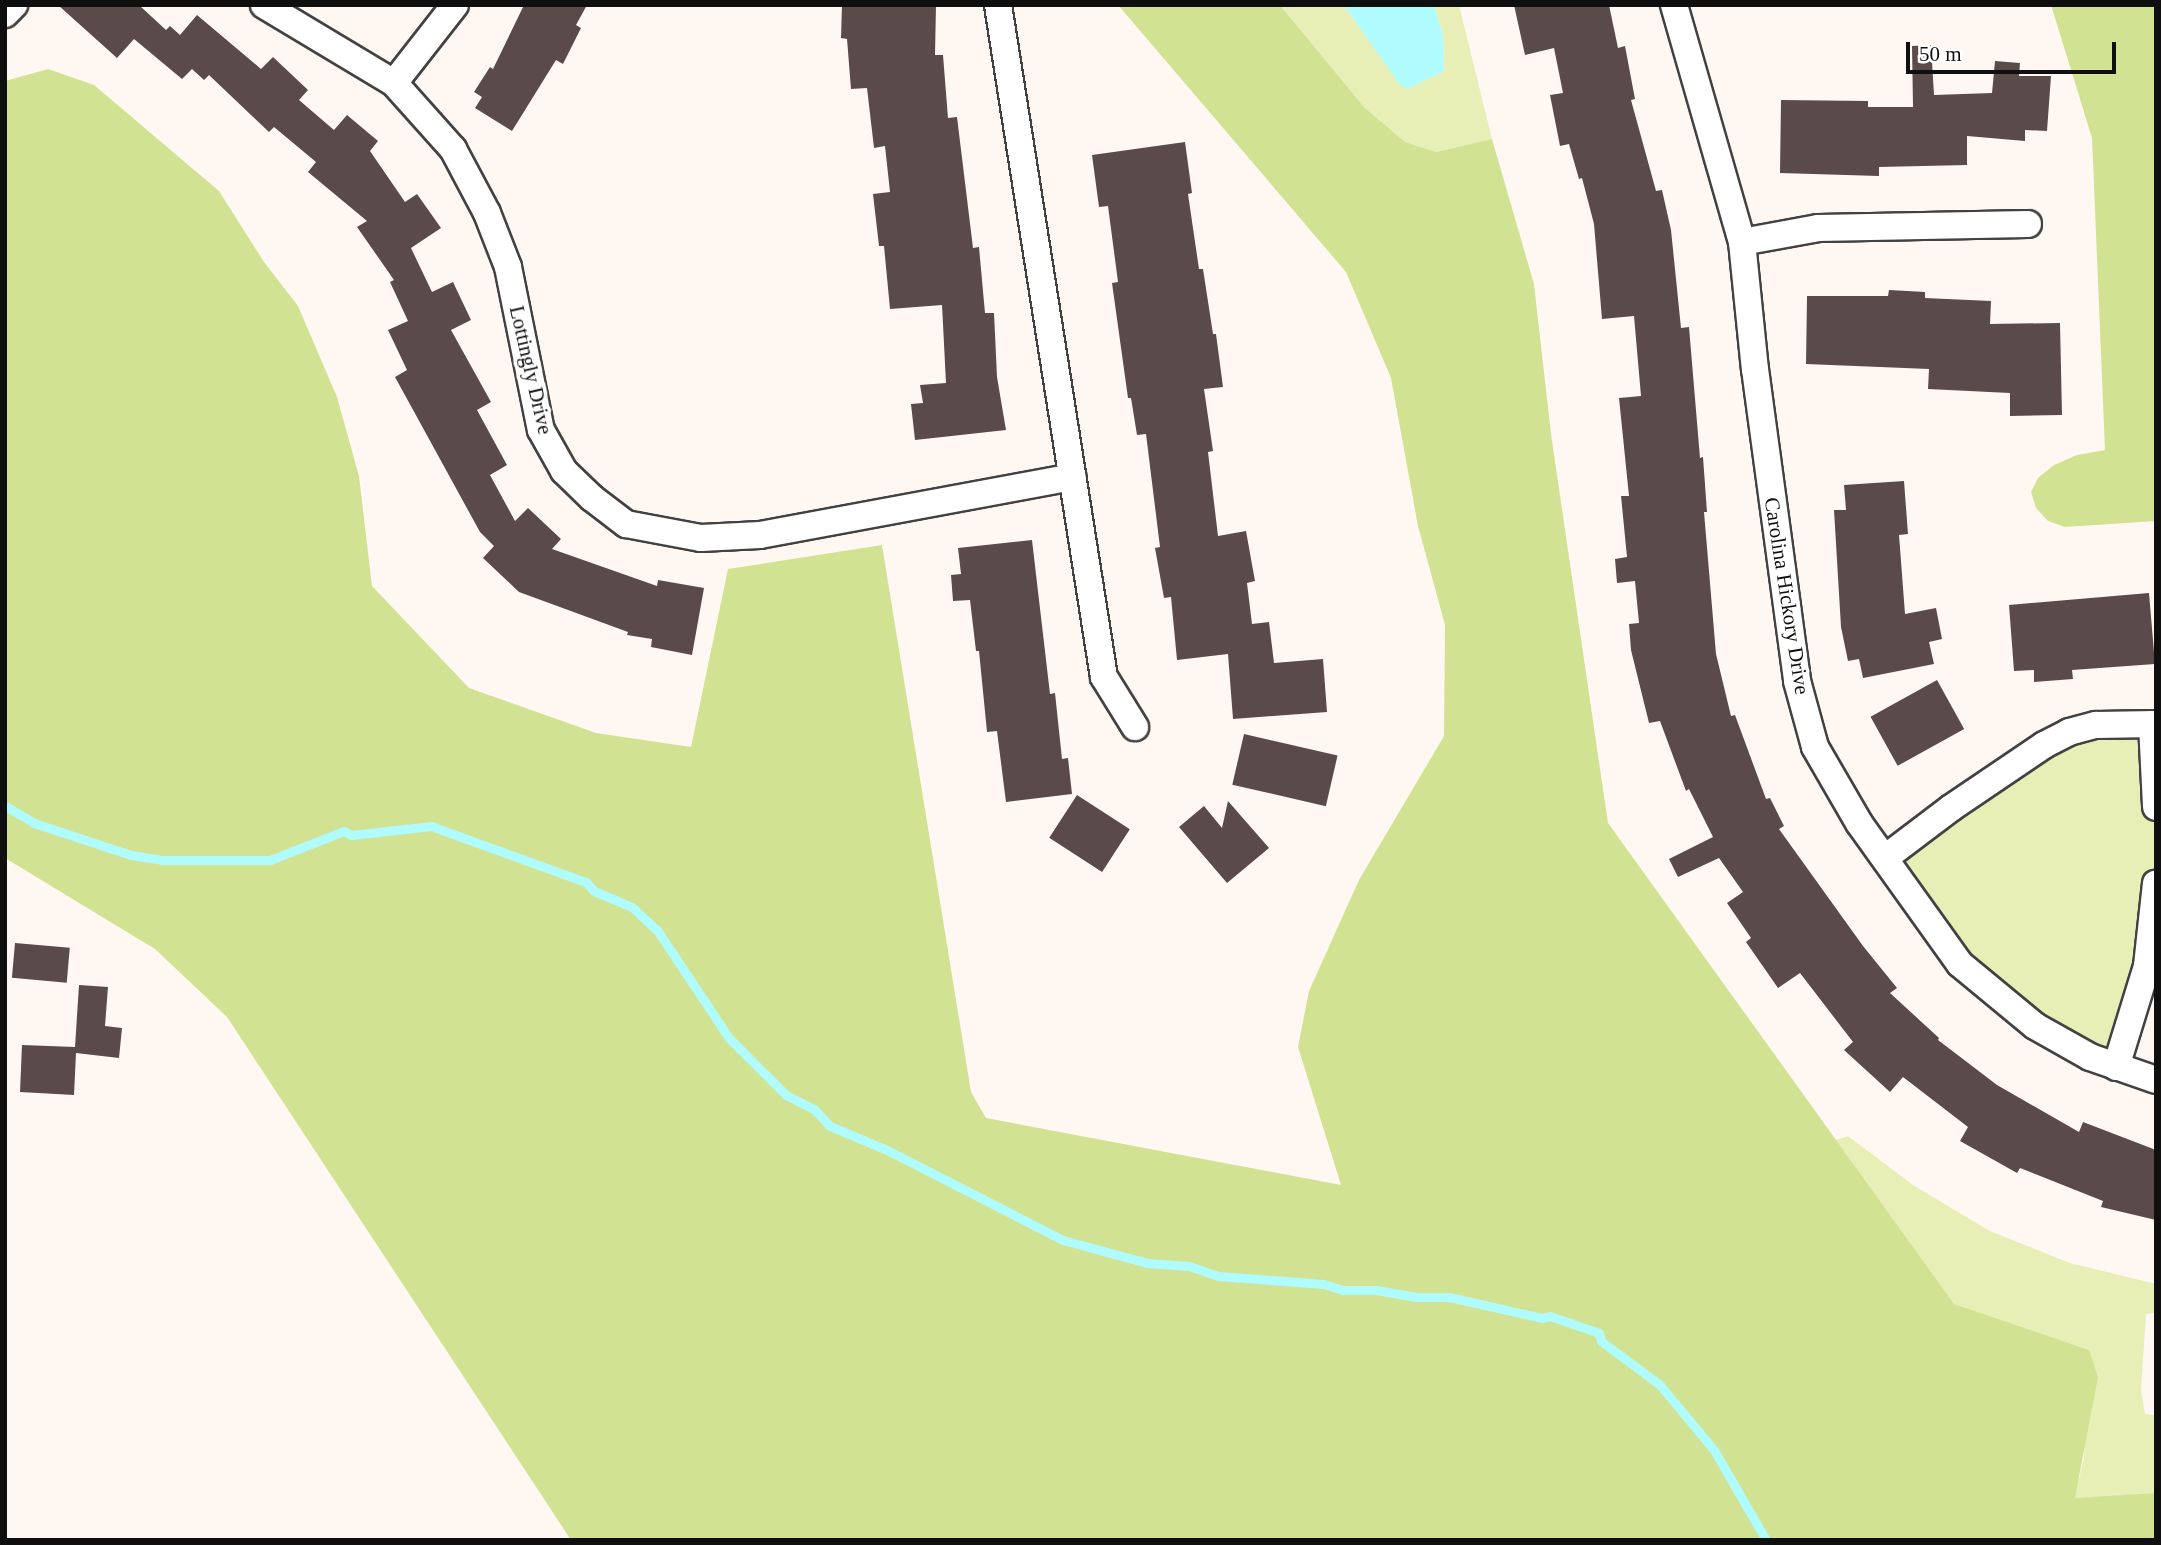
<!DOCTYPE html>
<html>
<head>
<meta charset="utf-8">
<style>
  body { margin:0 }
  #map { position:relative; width:2161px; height:1545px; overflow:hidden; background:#fff8f2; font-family:"Times New Roman",serif }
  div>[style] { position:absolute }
  .green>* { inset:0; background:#e7efb6 }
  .forest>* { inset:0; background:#d2e293 }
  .water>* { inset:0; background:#b0fbfd }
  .stream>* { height:9px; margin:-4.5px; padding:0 4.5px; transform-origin:4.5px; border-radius:4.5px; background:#b0fbfd }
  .building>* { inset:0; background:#5a4b4a; transform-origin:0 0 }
  .roads { filter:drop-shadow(2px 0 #424242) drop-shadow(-2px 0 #424242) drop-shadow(0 2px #424242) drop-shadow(0 -2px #424242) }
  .street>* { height:26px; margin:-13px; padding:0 13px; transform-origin:13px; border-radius:13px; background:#fff }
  span { translate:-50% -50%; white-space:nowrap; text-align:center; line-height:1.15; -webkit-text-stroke:7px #fff; paint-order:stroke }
  .street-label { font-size:21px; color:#0f0f0f }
  .frame { position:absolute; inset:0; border:7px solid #0f0f0f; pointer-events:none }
  .scale { position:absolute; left:1906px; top:42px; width:210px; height:32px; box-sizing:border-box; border:4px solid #0f0f0f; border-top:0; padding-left:9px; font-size:21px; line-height:24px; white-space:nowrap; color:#0f0f0f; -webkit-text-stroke:5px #fff; paint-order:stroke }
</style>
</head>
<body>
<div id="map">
  <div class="green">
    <div style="clip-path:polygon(1280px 5px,1344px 5px,1400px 84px,1407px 89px,1444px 71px,1443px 35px,1434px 5px,1459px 5px,1492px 139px,1436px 152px,1405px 142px,1364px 107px)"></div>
    <div style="clip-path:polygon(2152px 724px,2156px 883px,2116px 1067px,1994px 995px,1885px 858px,2044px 745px)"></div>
    <div style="clip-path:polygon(1848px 1136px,1913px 1185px,1990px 1231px,2070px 1263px,2156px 1284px,2156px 1313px,2146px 1314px,2141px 1390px,2145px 1414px,2156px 1415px,2156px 1493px,2074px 1499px,2084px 1458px,2089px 1350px,1954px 1305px,1836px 1140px)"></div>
  </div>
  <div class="forest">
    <div style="clip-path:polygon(1118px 5px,1280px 5px,1364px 107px,1405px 142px,1436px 152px,1492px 139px,1534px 284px,1551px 434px,1608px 823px,1954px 1304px,2089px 1350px,2098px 1377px,2075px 1498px,2156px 1493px,2156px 1540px,571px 1540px,227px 1017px,155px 949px,5px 858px,5px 81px,48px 69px,94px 85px,219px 191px,264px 262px,298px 306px,337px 397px,359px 476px,372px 586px,469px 688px,596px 733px,691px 747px,728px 569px,882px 545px,971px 1092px,986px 1118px,1341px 1185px,1298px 1047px,1309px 991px,1359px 880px,1444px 736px,1445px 625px,1418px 526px,1391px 378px,1346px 272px)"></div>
    <div style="clip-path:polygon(2051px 5px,2156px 5px,2156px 521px,2065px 527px,2048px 521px,2036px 508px,2031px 492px,2038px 478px,2054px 465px,2077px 455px,2105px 450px,2092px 138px)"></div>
  </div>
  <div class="water">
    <div style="clip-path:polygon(1344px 5px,1434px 5px,1443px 35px,1444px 71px,1407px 89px,1400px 85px)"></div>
  </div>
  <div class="stream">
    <div style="left:5px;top:806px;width:34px;rotate:30deg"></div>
    <div style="left:34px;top:823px;width:102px;rotate:18.3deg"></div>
    <div style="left:131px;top:855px;width:31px;rotate:9deg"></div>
    <div style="left:162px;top:860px;width:108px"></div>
    <div style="left:270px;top:860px;width:79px;rotate:-21.4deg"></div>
    <div style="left:344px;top:831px;width:8px;rotate:30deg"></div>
    <div style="left:351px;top:835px;width:81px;rotate:-6.4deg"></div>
    <div style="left:431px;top:826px;width:165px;rotate:19.9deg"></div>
    <div style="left:586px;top:882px;width:12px;rotate:48deg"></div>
    <div style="left:594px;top:891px;width:41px;rotate:22.8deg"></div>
    <div style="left:632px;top:907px;width:34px;rotate:43deg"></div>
    <div style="left:657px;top:930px;width:130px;rotate:56.3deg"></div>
    <div style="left:729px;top:1038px;width:81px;rotate:45deg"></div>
    <div style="left:786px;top:1095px;width:31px;rotate:27deg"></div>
    <div style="left:814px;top:1109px;width:23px;rotate:47deg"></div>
    <div style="left:830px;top:1126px;width:62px;rotate:22.8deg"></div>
    <div style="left:887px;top:1150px;width:198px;rotate:27.1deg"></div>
    <div style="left:1063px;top:1240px;width:87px;rotate:15.3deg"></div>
    <div style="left:1147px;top:1263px;width:42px;rotate:4.1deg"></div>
    <div style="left:1189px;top:1266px;width:31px;rotate:19deg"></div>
    <div style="left:1218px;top:1276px;width:106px;rotate:4.3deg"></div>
    <div style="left:1324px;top:1284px;width:20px;rotate:18deg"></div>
    <div style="left:1343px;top:1290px;width:33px"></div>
    <div style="left:1376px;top:1290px;width:41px;rotate:9.9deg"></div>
    <div style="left:1416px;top:1297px;width:33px"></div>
    <div style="left:1449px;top:1297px;width:95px;rotate:12.7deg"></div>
    <div style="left:1542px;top:1318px;width:8px;rotate:-14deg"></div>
    <div style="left:1550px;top:1316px;width:52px;rotate:19.1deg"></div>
    <div style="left:1599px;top:1333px;width:8px;rotate:76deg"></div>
    <div style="left:1601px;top:1341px;width:74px;rotate:36.7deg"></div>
    <div style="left:1660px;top:1385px;width:85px;rotate:50.3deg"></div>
    <div style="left:1714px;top:1450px;width:104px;rotate:60deg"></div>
  </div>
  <div class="building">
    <div style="clip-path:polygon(58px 5px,139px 5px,166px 30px,170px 26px,180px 35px,197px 15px,261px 69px,273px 57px,308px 90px,299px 100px,334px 130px,347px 115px,378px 141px,370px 151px,405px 202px,417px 194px,441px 228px,411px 248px,432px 292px,453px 282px,471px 320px,451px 330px,491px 402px,477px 410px,507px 465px,490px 475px,515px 521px,528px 508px,561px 539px,552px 549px,657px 586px,658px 580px,704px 588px,692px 655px,651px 647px,652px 639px,627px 635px,628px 632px,519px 592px,483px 558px,494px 546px,480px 532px,395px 377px,407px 370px,388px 330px,408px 321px,390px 282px,394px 280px,357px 227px,367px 221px,308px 172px,316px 162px,274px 127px,269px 132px,209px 75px,204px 80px,192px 69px,182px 79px,134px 39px,117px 58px)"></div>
    <div style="clip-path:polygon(524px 5px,587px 5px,576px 25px,581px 28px,563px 64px,556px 60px,512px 131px,475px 108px,482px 97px,474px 92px,490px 67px,493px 69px)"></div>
    <div style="clip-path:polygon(842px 5px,936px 5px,935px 55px,943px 55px,948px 118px,957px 117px,973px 248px,979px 247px,985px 313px,994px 313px,997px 377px,1006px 430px,915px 440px,911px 404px,923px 403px,920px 385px,946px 383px,942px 305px,890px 309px,884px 246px,879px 246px,873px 194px,890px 192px,885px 146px,874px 148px,867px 88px,851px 89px,847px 39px,841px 38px)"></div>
    <div style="clip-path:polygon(1514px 5px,1609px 5px,1618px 48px,1625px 46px,1635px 99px,1631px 100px,1656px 191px,1662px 190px,1671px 230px,1681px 328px,1689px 327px,1700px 458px,1703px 457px,1707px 512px,1704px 512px,1716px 654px,1731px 716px,1735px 715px,1766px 799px,1770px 798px,1784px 826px,1779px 829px,1863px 946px,1897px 988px,1890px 993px,1939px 1038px,1938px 1040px,1997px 1085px,2079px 1132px,2083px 1122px,2156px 1150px,2156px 1220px,2101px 1207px,2103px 1201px,2020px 1168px,2017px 1173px,1960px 1141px,1968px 1127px,1903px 1077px,1890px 1092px,1844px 1050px,1853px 1042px,1800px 973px,1778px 988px,1746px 942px,1751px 938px,1727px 903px,1743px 892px,1719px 858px,1678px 877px,1669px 859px,1713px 837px,1689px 789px,1686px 791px,1660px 721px,1649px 723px,1631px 650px,1629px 624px,1639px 623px,1635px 581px,1617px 583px,1615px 559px,1627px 557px,1621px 496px,1629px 496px,1619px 398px,1641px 396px,1634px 316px,1602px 319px,1594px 224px,1582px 178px,1579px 179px,1569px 144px,1560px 146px,1550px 95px,1563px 93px,1554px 48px,1525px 55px)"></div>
    <div style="clip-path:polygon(1931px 45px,1934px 95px,1992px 93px,1995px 61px,2020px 63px,2019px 76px,2051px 76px,2047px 131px,2025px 130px,2025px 141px,1967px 136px,1967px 165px,1879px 167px,1879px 176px,1780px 173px,1781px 100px,1868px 101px,1868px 107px,1913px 107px,1912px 46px)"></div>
    <div style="clip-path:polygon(1185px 142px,1192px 193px,1188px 194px,1199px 269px,1203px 269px,1213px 334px,1216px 334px,1223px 387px,1204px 389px,1213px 451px,1208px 452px,1218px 536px,1246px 531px,1255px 581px,1247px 583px,1252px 624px,1269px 622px,1274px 663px,1323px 659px,1327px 712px,1233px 719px,1228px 654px,1177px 660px,1171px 597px,1164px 598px,1155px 548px,1160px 547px,1146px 434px,1137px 435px,1131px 398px,1128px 398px,1112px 283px,1118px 282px,1108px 206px,1099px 207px,1092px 155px)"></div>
    <div style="clip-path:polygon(1889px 290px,1925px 292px,1925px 298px,1991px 301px,1990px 324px,2060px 323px,2062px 415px,2010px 416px,2010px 393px,1928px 389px,1929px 369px,1806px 364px,1807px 296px,1888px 296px)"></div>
    <div style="clip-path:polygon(1904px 481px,1908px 534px,1899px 535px,1905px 614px,1936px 608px,1942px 639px,1929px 642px,1934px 664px,1863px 678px,1859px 659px,1848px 661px,1841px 627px,1834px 510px,1846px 510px,1844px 485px)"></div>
    <div style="clip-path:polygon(1032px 540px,1050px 694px,1055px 693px,1062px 759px,1068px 758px,1072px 794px,1006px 802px,997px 731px,987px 732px,979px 651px,976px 651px,970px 600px,953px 601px,951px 575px,961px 574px,958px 548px)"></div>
    <div style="clip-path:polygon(2149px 593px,2155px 664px,2072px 670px,2073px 679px,2034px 682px,2034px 670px,2014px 671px,2009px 605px)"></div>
    <div style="left:1937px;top:680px;width:56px;height:76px;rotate:61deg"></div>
    <div style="left:1244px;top:734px;width:96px;height:52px;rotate:13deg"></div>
    <div style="left:1077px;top:795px;width:63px;height:51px;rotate:33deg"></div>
    <div style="clip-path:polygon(1228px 801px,1269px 848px,1227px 883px,1179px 827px,1204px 806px,1222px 828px)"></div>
    <div style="left:15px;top:943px;width:55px;height:35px;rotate:5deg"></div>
    <div style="clip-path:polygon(79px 985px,108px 987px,105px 1026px,122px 1028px,119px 1058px,76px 1053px,74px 1095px,20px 1092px,22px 1045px,75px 1047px)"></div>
  </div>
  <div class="roads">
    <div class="street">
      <div style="left:264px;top:5px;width:152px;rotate:31deg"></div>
      <div style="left:394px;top:83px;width:89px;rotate:48.2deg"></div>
      <div style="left:453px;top:149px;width:72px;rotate:62deg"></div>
      <div style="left:487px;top:213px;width:58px;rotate:68.7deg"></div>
      <div style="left:508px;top:267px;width:166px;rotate:78.6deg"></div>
      <div style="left:541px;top:430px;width:47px;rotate:60.7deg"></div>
      <div style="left:564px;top:471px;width:39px;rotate:44deg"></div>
      <div style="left:592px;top:498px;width:43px;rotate:37.4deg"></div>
      <div style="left:626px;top:524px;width:76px;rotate:10.6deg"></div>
      <div style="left:701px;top:538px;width:59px;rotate:-2.9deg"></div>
      <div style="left:760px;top:535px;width:318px;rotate:-10.5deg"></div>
      <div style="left:998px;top:5px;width:680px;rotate:81.04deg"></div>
      <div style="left:1104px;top:677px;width:59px;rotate:58.2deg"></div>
      <div style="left:1674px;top:5px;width:247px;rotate:74deg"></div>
      <div style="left:1742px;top:242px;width:128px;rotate:84.2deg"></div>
      <div style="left:1755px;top:369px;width:315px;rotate:82.3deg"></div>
      <div style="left:1797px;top:681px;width:68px;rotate:74.7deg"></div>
      <div style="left:1815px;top:747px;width:88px;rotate:59.9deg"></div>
      <div style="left:1859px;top:823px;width:173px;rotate:54.4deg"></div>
      <div style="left:1960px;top:964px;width:97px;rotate:39.6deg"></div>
      <div style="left:2035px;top:1026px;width:63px;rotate:29.4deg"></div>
      <div style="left:2090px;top:1057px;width:70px;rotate:19.2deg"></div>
      <div style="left:5px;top:14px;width:13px;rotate:-45deg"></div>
      <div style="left:394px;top:83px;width:99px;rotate:-52deg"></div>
      <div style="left:1742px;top:242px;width:77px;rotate:-10.4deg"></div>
      <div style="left:1818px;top:228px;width:210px;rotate:-1.1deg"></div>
      <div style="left:2152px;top:724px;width:83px;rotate:87.2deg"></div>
      <div style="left:1885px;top:858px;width:83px;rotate:-37.1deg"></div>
      <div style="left:1951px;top:808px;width:112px;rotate:-34.1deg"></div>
      <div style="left:2044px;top:745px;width:28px;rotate:-27deg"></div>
      <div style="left:2069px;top:732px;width:28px;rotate:-15deg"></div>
      <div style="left:2096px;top:725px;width:60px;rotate:-1deg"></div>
      <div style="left:2116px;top:1067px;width:106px;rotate:-72.9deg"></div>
      <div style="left:2147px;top:966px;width:83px;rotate:-83.8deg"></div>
    </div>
  </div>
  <div class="street-label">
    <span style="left:531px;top:370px;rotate:77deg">Lottingly Drive</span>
    <span style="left:1787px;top:596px;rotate:81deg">Carolina Hickory Drive</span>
  </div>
  <div class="frame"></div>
  <div class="scale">50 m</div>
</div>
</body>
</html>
